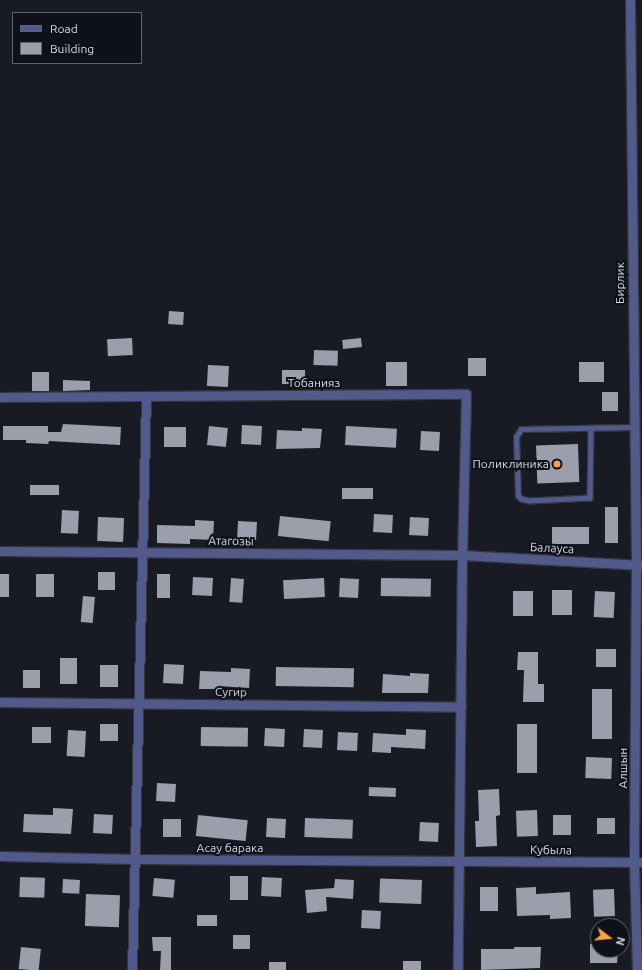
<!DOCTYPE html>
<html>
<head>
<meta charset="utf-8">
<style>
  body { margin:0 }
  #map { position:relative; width:642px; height:970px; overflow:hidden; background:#181a24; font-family:Ubuntu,sans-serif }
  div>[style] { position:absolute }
  .building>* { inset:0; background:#9b9eab; transform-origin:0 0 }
  .roads { filter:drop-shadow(1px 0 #33353f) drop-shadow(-1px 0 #33353f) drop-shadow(0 1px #33353f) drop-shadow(0 -1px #33353f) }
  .service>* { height:4.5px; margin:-2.25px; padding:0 2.25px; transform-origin:2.25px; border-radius:2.25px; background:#525a8c }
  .minor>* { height:9px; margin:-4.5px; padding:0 4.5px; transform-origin:4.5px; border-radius:4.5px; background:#525a8c }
  .dots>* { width:11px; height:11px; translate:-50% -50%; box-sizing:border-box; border:2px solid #0f111a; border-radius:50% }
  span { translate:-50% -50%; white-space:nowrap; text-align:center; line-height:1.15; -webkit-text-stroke:4px #0f111a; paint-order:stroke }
  .street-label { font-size:12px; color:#d9dbe2 }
  .poi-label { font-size:12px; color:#d9dbe2 }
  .right { translate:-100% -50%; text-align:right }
  .legend { position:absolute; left:12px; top:12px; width:130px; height:52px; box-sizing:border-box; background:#0f111a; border:1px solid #60626a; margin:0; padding:5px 7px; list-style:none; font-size:12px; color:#d9dbe2 }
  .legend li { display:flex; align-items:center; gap:8px; height:20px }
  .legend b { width:20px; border:1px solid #60626a }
  .north { position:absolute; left:590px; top:918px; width:40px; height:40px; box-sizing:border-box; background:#0f111a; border:1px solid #60626a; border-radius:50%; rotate:106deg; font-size:11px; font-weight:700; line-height:16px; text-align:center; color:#d9dbe2 }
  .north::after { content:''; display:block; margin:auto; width:14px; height:18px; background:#f5a346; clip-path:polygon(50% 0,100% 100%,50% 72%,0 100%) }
</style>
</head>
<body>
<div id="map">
  <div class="building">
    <div style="left:169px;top:311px;width:15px;height:13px;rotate:4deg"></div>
    <div style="left:132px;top:338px;width:17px;height:25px;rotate:87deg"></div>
    <div style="left:361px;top:338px;width:9px;height:19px;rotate:84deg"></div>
    <div style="left:314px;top:350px;width:24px;height:15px;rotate:2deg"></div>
    <div style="left:468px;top:358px;width:18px;height:18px"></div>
    <div style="left:386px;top:362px;width:21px;height:24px"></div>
    <div style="left:579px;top:362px;width:25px;height:20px"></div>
    <div style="left:208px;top:365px;width:21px;height:21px;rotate:3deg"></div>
    <div style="left:305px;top:370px;width:14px;height:23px;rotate:90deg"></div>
    <div style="left:49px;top:372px;width:19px;height:17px;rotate:90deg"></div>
    <div style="clip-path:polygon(63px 380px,90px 381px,90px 390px,63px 391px)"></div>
    <div style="left:602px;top:392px;width:16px;height:19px"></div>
    <div style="clip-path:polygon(63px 424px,121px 427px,120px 445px,49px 441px,48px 444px,26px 443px,26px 440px,3px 440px,3px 426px,48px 426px,48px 432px,61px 432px)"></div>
    <div style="left:242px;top:425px;width:20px;height:19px;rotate:3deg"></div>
    <div style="left:209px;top:426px;width:19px;height:19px;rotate:6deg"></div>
    <div style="left:346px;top:426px;width:51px;height:19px;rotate:3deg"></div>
    <div style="left:164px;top:427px;width:22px;height:20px"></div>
    <div style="clip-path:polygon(302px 428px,322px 429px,320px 448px,276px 449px,277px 430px,302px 431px)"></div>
    <div style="left:421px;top:431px;width:19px;height:19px;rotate:3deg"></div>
    <div style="left:578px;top:444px;width:38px;height:42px;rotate:88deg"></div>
    <div style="left:30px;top:485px;width:29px;height:10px"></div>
    <div style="left:342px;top:488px;width:31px;height:11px"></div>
    <div style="left:605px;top:507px;width:13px;height:36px"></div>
    <div style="left:62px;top:510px;width:17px;height:23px;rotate:3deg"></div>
    <div style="left:374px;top:514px;width:19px;height:18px;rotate:3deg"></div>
    <div style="left:280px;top:516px;width:51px;height:20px;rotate:6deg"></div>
    <div style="left:98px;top:517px;width:26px;height:24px;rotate:2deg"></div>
    <div style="left:410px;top:517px;width:19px;height:18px;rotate:3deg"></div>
    <div style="clip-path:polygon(195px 520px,214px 521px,213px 540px,190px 539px,190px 544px,157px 543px,157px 525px,195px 526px)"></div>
    <div style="left:238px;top:521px;width:19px;height:18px;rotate:3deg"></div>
    <div style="left:552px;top:527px;width:37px;height:17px"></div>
    <div style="left:98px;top:572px;width:17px;height:18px"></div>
    <div style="left:0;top:574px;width:9px;height:23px"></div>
    <div style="left:36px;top:574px;width:18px;height:23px"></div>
    <div style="left:157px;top:574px;width:13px;height:24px"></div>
    <div style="left:193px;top:577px;width:20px;height:18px;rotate:3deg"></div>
    <div style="left:231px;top:578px;width:13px;height:24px;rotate:4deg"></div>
    <div style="left:324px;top:578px;width:19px;height:41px;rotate:87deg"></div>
    <div style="left:340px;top:578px;width:19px;height:19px;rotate:3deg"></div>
    <div style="left:381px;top:578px;width:50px;height:18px;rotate:1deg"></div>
    <div style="left:552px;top:590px;width:20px;height:25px"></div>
    <div style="left:513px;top:591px;width:20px;height:25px"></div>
    <div style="left:595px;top:591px;width:20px;height:26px;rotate:3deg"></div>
    <div style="left:83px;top:596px;width:12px;height:26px;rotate:5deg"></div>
    <div style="left:596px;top:649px;width:20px;height:18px"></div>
    <div style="clip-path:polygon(518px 652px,538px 652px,538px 684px,544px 684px,544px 702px,523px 702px,524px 670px,517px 670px)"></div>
    <div style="left:60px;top:658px;width:17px;height:26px"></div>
    <div style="left:164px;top:664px;width:20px;height:19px;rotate:3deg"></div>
    <div style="left:100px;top:665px;width:18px;height:22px"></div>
    <div style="left:276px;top:667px;width:78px;height:19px;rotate:1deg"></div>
    <div style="clip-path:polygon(231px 668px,250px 669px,249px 688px,217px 686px,217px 689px,199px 689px,200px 671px,231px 672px)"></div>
    <div style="left:23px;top:670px;width:17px;height:18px"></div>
    <div style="clip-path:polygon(410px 673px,429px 674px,428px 693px,382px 693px,383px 674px,410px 676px)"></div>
    <div style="left:592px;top:689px;width:20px;height:50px"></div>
    <div style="left:100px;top:724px;width:18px;height:17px"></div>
    <div style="left:517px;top:724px;width:20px;height:49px"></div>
    <div style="left:32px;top:727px;width:19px;height:16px"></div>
    <div style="left:201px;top:727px;width:47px;height:19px;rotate:1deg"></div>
    <div style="left:265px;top:728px;width:20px;height:18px;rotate:3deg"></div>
    <div style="left:304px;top:729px;width:19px;height:18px;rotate:3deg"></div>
    <div style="clip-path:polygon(406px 729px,426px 730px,425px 749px,391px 747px,391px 753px,372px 752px,373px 733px,406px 735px)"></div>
    <div style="left:68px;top:730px;width:18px;height:26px;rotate:3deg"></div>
    <div style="left:338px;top:732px;width:20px;height:18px;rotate:3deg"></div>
    <div style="left:586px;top:757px;width:26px;height:21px;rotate:2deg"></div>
    <div style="left:157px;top:783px;width:19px;height:18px;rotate:3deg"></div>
    <div style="left:369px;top:787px;width:27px;height:9px;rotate:2deg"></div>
    <div style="clip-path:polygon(499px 789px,500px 815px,496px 816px,497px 846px,476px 847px,475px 821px,479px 821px,478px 790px)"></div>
    <div style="clip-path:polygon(53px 808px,73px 809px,71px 834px,23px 832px,24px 814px,53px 815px)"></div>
    <div style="left:537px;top:810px;width:26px;height:21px;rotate:88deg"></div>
    <div style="left:94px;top:814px;width:19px;height:19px;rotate:3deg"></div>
    <div style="left:198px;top:815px;width:50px;height:21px;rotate:6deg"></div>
    <div style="left:553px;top:815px;width:18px;height:20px"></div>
    <div style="left:267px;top:818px;width:19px;height:19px;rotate:3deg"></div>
    <div style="left:305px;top:818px;width:48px;height:19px;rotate:2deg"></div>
    <div style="left:597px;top:818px;width:18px;height:16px"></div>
    <div style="left:163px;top:819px;width:18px;height:18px"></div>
    <div style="left:420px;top:822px;width:19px;height:19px;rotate:3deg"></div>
    <div style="left:230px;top:876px;width:18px;height:24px"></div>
    <div style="left:20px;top:877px;width:25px;height:20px;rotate:2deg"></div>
    <div style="left:262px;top:877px;width:20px;height:19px;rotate:3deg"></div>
    <div style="left:154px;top:878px;width:21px;height:18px;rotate:5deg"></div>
    <div style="left:63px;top:879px;width:17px;height:14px;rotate:3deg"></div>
    <div style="clip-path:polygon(335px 879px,354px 880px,353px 899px,326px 897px,327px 911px,307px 913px,305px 890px,334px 888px)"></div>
    <div style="left:422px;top:880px;width:24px;height:42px;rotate:92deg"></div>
    <div style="left:480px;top:887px;width:18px;height:24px"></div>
    <div style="clip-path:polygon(536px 887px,536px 894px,570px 892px,571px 918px,550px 919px,550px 915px,517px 916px,516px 888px)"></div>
    <div style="left:614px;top:889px;width:27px;height:21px;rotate:88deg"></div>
    <div style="left:86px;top:894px;width:34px;height:32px;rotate:2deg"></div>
    <div style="left:362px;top:910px;width:19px;height:18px;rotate:3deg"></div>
    <div style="left:197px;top:915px;width:20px;height:11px"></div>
    <div style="left:233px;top:935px;width:17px;height:14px"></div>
    <div style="clip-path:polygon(152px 937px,171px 937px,171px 970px,160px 970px,161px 951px,153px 951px)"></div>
    <div style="clip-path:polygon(590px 944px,598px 944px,598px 950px,618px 950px,617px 963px,590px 963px)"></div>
    <div style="left:21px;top:947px;width:20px;height:22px;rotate:6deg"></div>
    <div style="clip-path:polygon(514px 947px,541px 947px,540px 968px,481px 970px,481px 949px,514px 949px)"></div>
    <div style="left:403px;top:961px;width:18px;height:9px"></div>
    <div style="left:269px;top:962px;width:17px;height:8px"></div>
  </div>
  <div class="roads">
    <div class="service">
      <div style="left:591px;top:428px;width:70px;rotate:90.8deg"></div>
      <div style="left:590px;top:498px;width:61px;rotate:177.2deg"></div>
      <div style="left:529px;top:501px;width:8px;rotate:-166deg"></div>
      <div style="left:521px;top:499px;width:4px;rotate:-135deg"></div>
      <div style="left:518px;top:496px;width:59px;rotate:-91.9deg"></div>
      <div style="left:516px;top:437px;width:9px;rotate:-58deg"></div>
      <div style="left:521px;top:429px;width:112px;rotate:-1deg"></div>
    </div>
    <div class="minor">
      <div style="left:630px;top:0;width:565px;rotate:89.39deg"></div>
      <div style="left:636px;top:565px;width:297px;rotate:90.4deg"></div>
      <div style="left:634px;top:862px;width:108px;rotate:88.4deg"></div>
      <div style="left:0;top:397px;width:466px;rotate:-0.4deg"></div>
      <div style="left:466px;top:394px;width:161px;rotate:91.4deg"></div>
      <div style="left:462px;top:555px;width:415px;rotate:90.6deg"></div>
      <div style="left:0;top:551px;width:462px;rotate:0.5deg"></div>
      <div style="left:462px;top:555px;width:180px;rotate:3.2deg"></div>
      <div style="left:0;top:702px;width:461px;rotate:0.6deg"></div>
      <div style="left:0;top:856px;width:135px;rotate:1.3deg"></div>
      <div style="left:135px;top:859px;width:507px;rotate:0.34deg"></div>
      <div style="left:132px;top:970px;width:574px;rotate:-88.6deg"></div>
    </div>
  </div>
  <div class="dots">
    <div style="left:557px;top:464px;background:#f5a346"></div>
  </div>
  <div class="street-label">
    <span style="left:620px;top:283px;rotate:-90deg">Бирлик</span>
    <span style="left:314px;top:383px">Тобанияз</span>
    <span style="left:231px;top:541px;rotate:1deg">Атагозы</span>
    <span style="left:552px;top:548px;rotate:3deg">Балауса</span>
    <span style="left:231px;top:692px;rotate:1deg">Сугир</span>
    <span style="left:623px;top:768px;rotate:-90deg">Алшын</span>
    <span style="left:230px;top:848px">Асау барака</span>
    <span style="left:551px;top:850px;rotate:1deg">Кубыла</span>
  </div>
  <div class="poi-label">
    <span class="right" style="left:549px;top:464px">Поликлиника</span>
  </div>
  <ul class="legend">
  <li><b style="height:5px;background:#525a8c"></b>Road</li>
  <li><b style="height:11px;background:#9b9eab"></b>Building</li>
  </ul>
  <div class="north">N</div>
</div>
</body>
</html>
